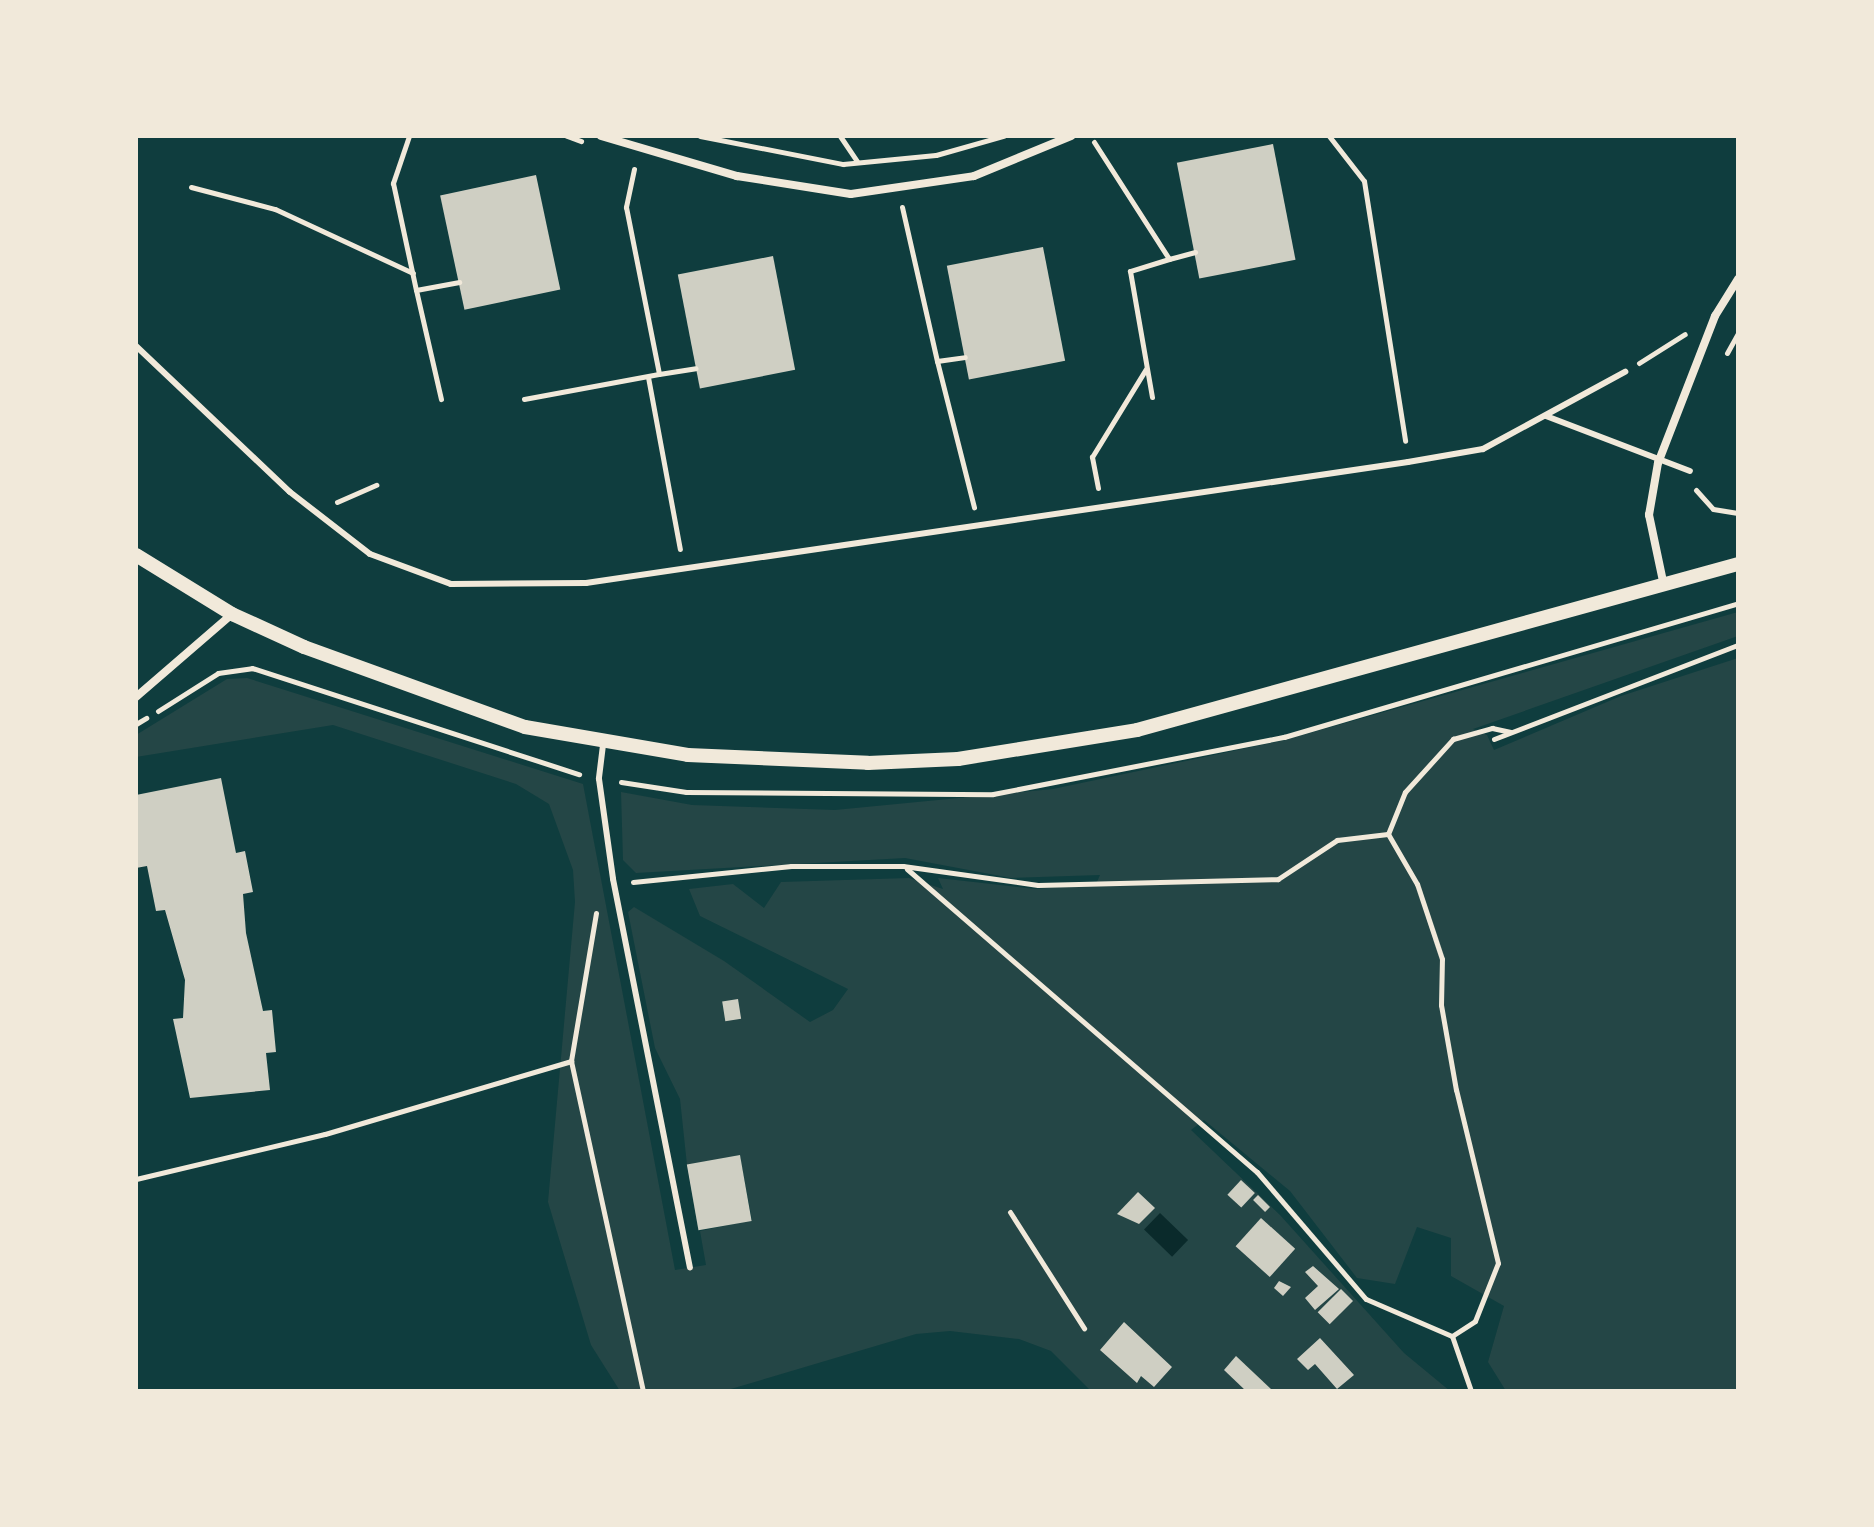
<!DOCTYPE html>
<html>
<head>
<meta charset="utf-8">
<style>
  body { margin:0 }
  #map { position:relative; width:1874px; height:1527px; overflow:hidden; background:#0f3d3e; font-family:"Roboto Condensed",sans-serif }
  div>[style] { position:absolute }
  .green>* { inset:0; background:#244646 }
  .water>* { inset:0; background:#0a2a2b; transform-origin:0 0 }
  .building>* { inset:0; background:#cfcfc3; transform-origin:0 0 }
  .path>* { height:5px; margin:-2.5px; padding:0 2.5px; transform-origin:2.5px; border-radius:2.5px; background:#f1e9da }
  .service>* { height:6px; margin:-3px; padding:0 3px; transform-origin:3px; border-radius:3px; background:#f1e9da }
  .minor>* { height:8px; margin:-4px; padding:0 4px; transform-origin:4px; border-radius:4px; background:#f1e9da }
  .tertiary>* { height:14px; margin:-7px; padding:0 7px; transform-origin:7px; border-radius:7px; background:#f1e9da }
  span { translate:-50% -50%; white-space:nowrap; text-align:center; line-height:1.15; -webkit-text-stroke:6px #f1e9da; paint-order:stroke }
  .frame { position:absolute; inset:0; border:138px solid #f1e9da; pointer-events:none }
</style>
</head>
<body>
<div id="map">
  <div class="green">
    <div style="clip-path:polygon(1738px 612px,1738px 636px,1473px 729px,1487px 735px,1494px 750px,1621px 696px,1738px 658px,1738px 1391px,1506px 1391px,1488px 1362px,1504px 1306px,1451px 1276px,1451px 1238px,1417px 1227px,1395px 1284px,1357px 1278px,1290px 1191px,1204px 1120px,1191px 1130px,1280px 1215px,1404px 1353px,1450px 1391px,1091px 1391px,1051px 1351px,1019px 1339px,950px 1331px,916px 1334px,724px 1391px,620px 1391px,591px 1345px,548px 1202px,575px 902px,573px 870px,549px 804px,516px 784px,333px 725px,136px 757px,136px 735px,227px 679px,247px 678px,583px 784px,675px 1270px,706px 1265px,700px 1231px,752px 1220px,740px 1155px,687px 1165px,680px 1099px,655px 1048px,628px 912px,634px 907px,724px 961px,810px 1022px,833px 1010px,848px 989px,700px 916px,689px 889px,733px 884px,764px 908px,781px 882px,909px 878px,943px 889px,938px 878px,1036px 889px,1096px 884px,1100px 875px,1011px 878px,905px 858px,636px 873px,623px 860px,621px 792px,692px 805px,835px 810px,1053px 789px,1285px 740px)"></div>
  </div>
  <div class="water">
    <div style="left:1160px;top:1213px;width:39px;height:23px;rotate:44deg"></div>
  </div>
  <div class="building">
    <div style="left:1273px;top:144px;width:118px;height:98px;rotate:79deg"></div>
    <div style="left:536px;top:175px;width:117px;height:98px;rotate:78deg"></div>
    <div style="left:1043px;top:247px;width:116px;height:98px;rotate:79deg"></div>
    <div style="left:773px;top:256px;width:116px;height:97px;rotate:79deg"></div>
    <div style="clip-path:polygon(221px 778px,236px 853px,245px 851px,253px 892px,243px 894px,246px 933px,263px 1011px,272px 1010px,276px 1052px,266px 1053px,270px 1090px,190px 1098px,173px 1019px,183px 1018px,185px 980px,165px 910px,156px 911px,147px 866px,136px 868px,136px 795px)"></div>
    <div style="left:738px;top:999px;width:20px;height:16px;rotate:81deg"></div>
    <div style="left:740px;top:1155px;width:67px;height:54px;rotate:80deg"></div>
    <div style="left:1241px;top:1180px;width:19px;height:20px;rotate:43deg"></div>
    <div style="clip-path:polygon(1138px 1192px,1155px 1208px,1139px 1224px,1117px 1214px)"></div>
    <div style="left:1258px;top:1195px;width:17px;height:7px;rotate:45deg"></div>
    <div style="left:1261px;top:1218px;width:46px;height:38px;rotate:42deg"></div>
    <div style="clip-path:polygon(1313px 1266px,1339px 1289px,1315px 1310px,1305px 1298px,1318px 1286px,1305px 1272px)"></div>
    <div style="clip-path:polygon(1279px 1281px,1291px 1287px,1283px 1296px,1274px 1288px)"></div>
    <div style="left:1341px;top:1289px;width:17px;height:33px;rotate:45deg"></div>
    <div style="clip-path:polygon(1124px 1322px,1172px 1367px,1154px 1387px,1141px 1376px,1137px 1383px,1100px 1350px)"></div>
    <div style="clip-path:polygon(1320px 1338px,1354px 1375px,1337px 1389px,1315px 1364px,1308px 1370px,1297px 1359px)"></div>
    <div style="clip-path:polygon(1236px 1356px,1273px 1391px,1246px 1391px,1224px 1370px)"></div>
  </div>
  <div class="path">
    <div style="left:409px;top:136px;width:50px;rotate:108.8deg"></div>
    <div style="left:393px;top:183px;width:109px;rotate:77.9deg"></div>
    <div style="left:416px;top:290px;width:44px;rotate:-10.5deg"></div>
    <div style="left:567px;top:136px;width:15px;rotate:20deg"></div>
    <div style="left:700px;top:136px;width:146px;rotate:11.1deg"></div>
    <div style="left:843px;top:164px;width:93px;rotate:-5.5deg"></div>
    <div style="left:936px;top:155px;width:70px;rotate:-15.8deg"></div>
    <div style="left:840px;top:136px;width:30px;rotate:56deg"></div>
    <div style="left:1329px;top:136px;width:57px;rotate:52.1deg"></div>
    <div style="left:1364px;top:181px;width:263px;rotate:81deg"></div>
    <div style="left:1094px;top:142px;width:139px;rotate:57.3deg"></div>
    <div style="left:1169px;top:259px;width:41px;rotate:162.9deg"></div>
    <div style="left:1130px;top:271px;width:128px;rotate:80.1deg"></div>
    <div style="left:634px;top:169px;width:39px;rotate:102deg"></div>
    <div style="left:626px;top:207px;width:170px;rotate:78.8deg"></div>
    <div style="left:659px;top:374px;width:37px;rotate:-9deg"></div>
    <div style="left:191px;top:187px;width:87px;rotate:14.7deg"></div>
    <div style="left:275px;top:209px;width:152px;rotate:24.9deg"></div>
    <div style="left:902px;top:207px;width:158px;rotate:77.2deg"></div>
    <div style="left:937px;top:361px;width:28px;rotate:-8deg"></div>
    <div style="left:1169px;top:259px;width:27px;rotate:-15deg"></div>
    <div style="left:416px;top:290px;width:112px;rotate:77.1deg"></div>
    <div style="left:1727px;top:353px;width:23px;rotate:-61deg"></div>
    <div style="left:937px;top:361px;width:151px;rotate:75.8deg"></div>
    <div style="left:1639px;top:363px;width:54px;rotate:-32.2deg"></div>
    <div style="left:648px;top:377px;width:175px;rotate:79.5deg"></div>
    <div style="left:524px;top:399px;width:137px;rotate:-10.5deg"></div>
    <div style="left:1098px;top:488px;width:32px;rotate:-101deg"></div>
    <div style="left:1092px;top:457px;width:103px;rotate:-58.5deg"></div>
    <div style="left:1696px;top:490px;width:25px;rotate:48deg"></div>
    <div style="left:1713px;top:509px;width:25px;rotate:9deg"></div>
    <div style="left:337px;top:502px;width:43px;rotate:-23.6deg"></div>
    <div style="left:158px;top:711px;width:71px;rotate:-32.3deg"></div>
    <div style="left:218px;top:673px;width:34px;rotate:-8deg"></div>
    <div style="left:252px;top:668px;width:344px;rotate:18deg"></div>
    <div style="left:136px;top:724px;width:12px;rotate:-31deg"></div>
    <div style="left:1494px;top:739px;width:261px;rotate:-21.1deg"></div>
    <div style="left:621px;top:782px;width:66px;rotate:8.7deg"></div>
    <div style="left:686px;top:792px;width:307px;rotate:0.4deg"></div>
    <div style="left:993px;top:794px;width:297px;rotate:-11.1deg"></div>
    <div style="left:1284px;top:737px;width:473px;rotate:-16.4deg"></div>
    <div style="left:907px;top:869px;width:463px;rotate:40.9deg"></div>
    <div style="left:1257px;top:1172px;width:167px;rotate:49.4deg"></div>
    <div style="left:1366px;top:1299px;width:94px;rotate:23.3deg"></div>
    <div style="left:1452px;top:1336px;width:27px;rotate:-33deg"></div>
    <div style="left:1475px;top:1321px;width:62px;rotate:-68.4deg"></div>
    <div style="left:1498px;top:1263px;width:178px;rotate:-103.6deg"></div>
    <div style="left:1456px;top:1090px;width:86px;rotate:-100deg"></div>
    <div style="left:1441px;top:1005px;width:46px;rotate:-88.8deg"></div>
    <div style="left:1442px;top:959px;width:79px;rotate:-108.4deg"></div>
    <div style="left:1417px;top:884px;width:58px;rotate:-120.1deg"></div>
    <div style="left:633px;top:882px;width:159px;rotate:-5.8deg"></div>
    <div style="left:791px;top:866px;width:112px"></div>
    <div style="left:903px;top:866px;width:136px;rotate:8deg"></div>
    <div style="left:1038px;top:885px;width:240px;rotate:-1.4deg"></div>
    <div style="left:1278px;top:879px;width:71px;rotate:-33.5deg"></div>
    <div style="left:1337px;top:840px;width:51px;rotate:-6.7deg"></div>
    <div style="left:1388px;top:834px;width:45px;rotate:-68deg"></div>
    <div style="left:1405px;top:792px;width:72px;rotate:-47.8deg"></div>
    <div style="left:1453px;top:739px;width:41px;rotate:-15.8deg"></div>
    <div style="left:1492px;top:728px;width:19px;rotate:12deg"></div>
    <div style="left:596px;top:913px;width:150px;rotate:99.6deg"></div>
    <div style="left:571px;top:1061px;width:338px;rotate:77.7deg"></div>
    <div style="left:136px;top:1179px;width:194px;rotate:-13.4deg"></div>
    <div style="left:325px;top:1134px;width:257px;rotate:-16.5deg"></div>
    <div style="left:1010px;top:1212px;width:138px;rotate:57.5deg"></div>
    <div style="left:1452px;top:1336px;width:58px;rotate:70.9deg"></div>
  </div>
  <div class="service">
    <div style="left:136px;top:346px;width:212px;rotate:43.5deg"></div>
    <div style="left:290px;top:492px;width:101px;rotate:37.8deg"></div>
    <div style="left:370px;top:554px;width:86px;rotate:20.3deg"></div>
    <div style="left:451px;top:584px;width:135px;rotate:-0.4deg"></div>
    <div style="left:586px;top:583px;width:831px;rotate:-8.37deg"></div>
    <div style="left:1408px;top:462px;width:76px;rotate:-9.8deg"></div>
    <div style="left:1483px;top:449px;width:162px;rotate:-28.5deg"></div>
    <div style="left:1546px;top:416px;width:154px;rotate:20.9deg"></div>
    <div style="left:603px;top:745px;width:34px;rotate:97deg"></div>
    <div style="left:599px;top:779px;width:101px;rotate:82deg"></div>
    <div style="left:613px;top:879px;width:396px;rotate:78.8deg"></div>
  </div>
  <div class="minor">
    <div style="left:601px;top:136px;width:142px;rotate:16.4deg"></div>
    <div style="left:737px;top:176px;width:115px;rotate:9deg"></div>
    <div style="left:851px;top:194px;width:124px;rotate:-8.3deg"></div>
    <div style="left:974px;top:176px;width:105px;rotate:-22.4deg"></div>
    <div style="left:1664px;top:586px;width:73px;rotate:-101.9deg"></div>
    <div style="left:1649px;top:515px;width:53px;rotate:-80.2deg"></div>
    <div style="left:1658px;top:463px;width:158px;rotate:-68.8deg"></div>
    <div style="left:1715px;top:316px;width:44px;rotate:-58.1deg"></div>
    <div style="left:136px;top:697px;width:127px;rotate:-40.8deg"></div>
  </div>
  <div class="tertiary">
    <div style="left:136px;top:555px;width:113px;rotate:31.6deg"></div>
    <div style="left:232px;top:614px;width:79px;rotate:24.6deg"></div>
    <div style="left:304px;top:647px;width:235px;rotate:19.9deg"></div>
    <div style="left:525px;top:727px;width:165px;rotate:9.7deg"></div>
    <div style="left:688px;top:755px;width:180px;rotate:2.5deg"></div>
    <div style="left:868px;top:763px;width:90px;rotate:-2.5deg"></div>
    <div style="left:958px;top:759px;width:181px;rotate:-9.2deg"></div>
    <div style="left:1137px;top:730px;width:624px;rotate:-15.44deg"></div>
  </div>
  <div class="frame"></div>
</div>
</body>
</html>
